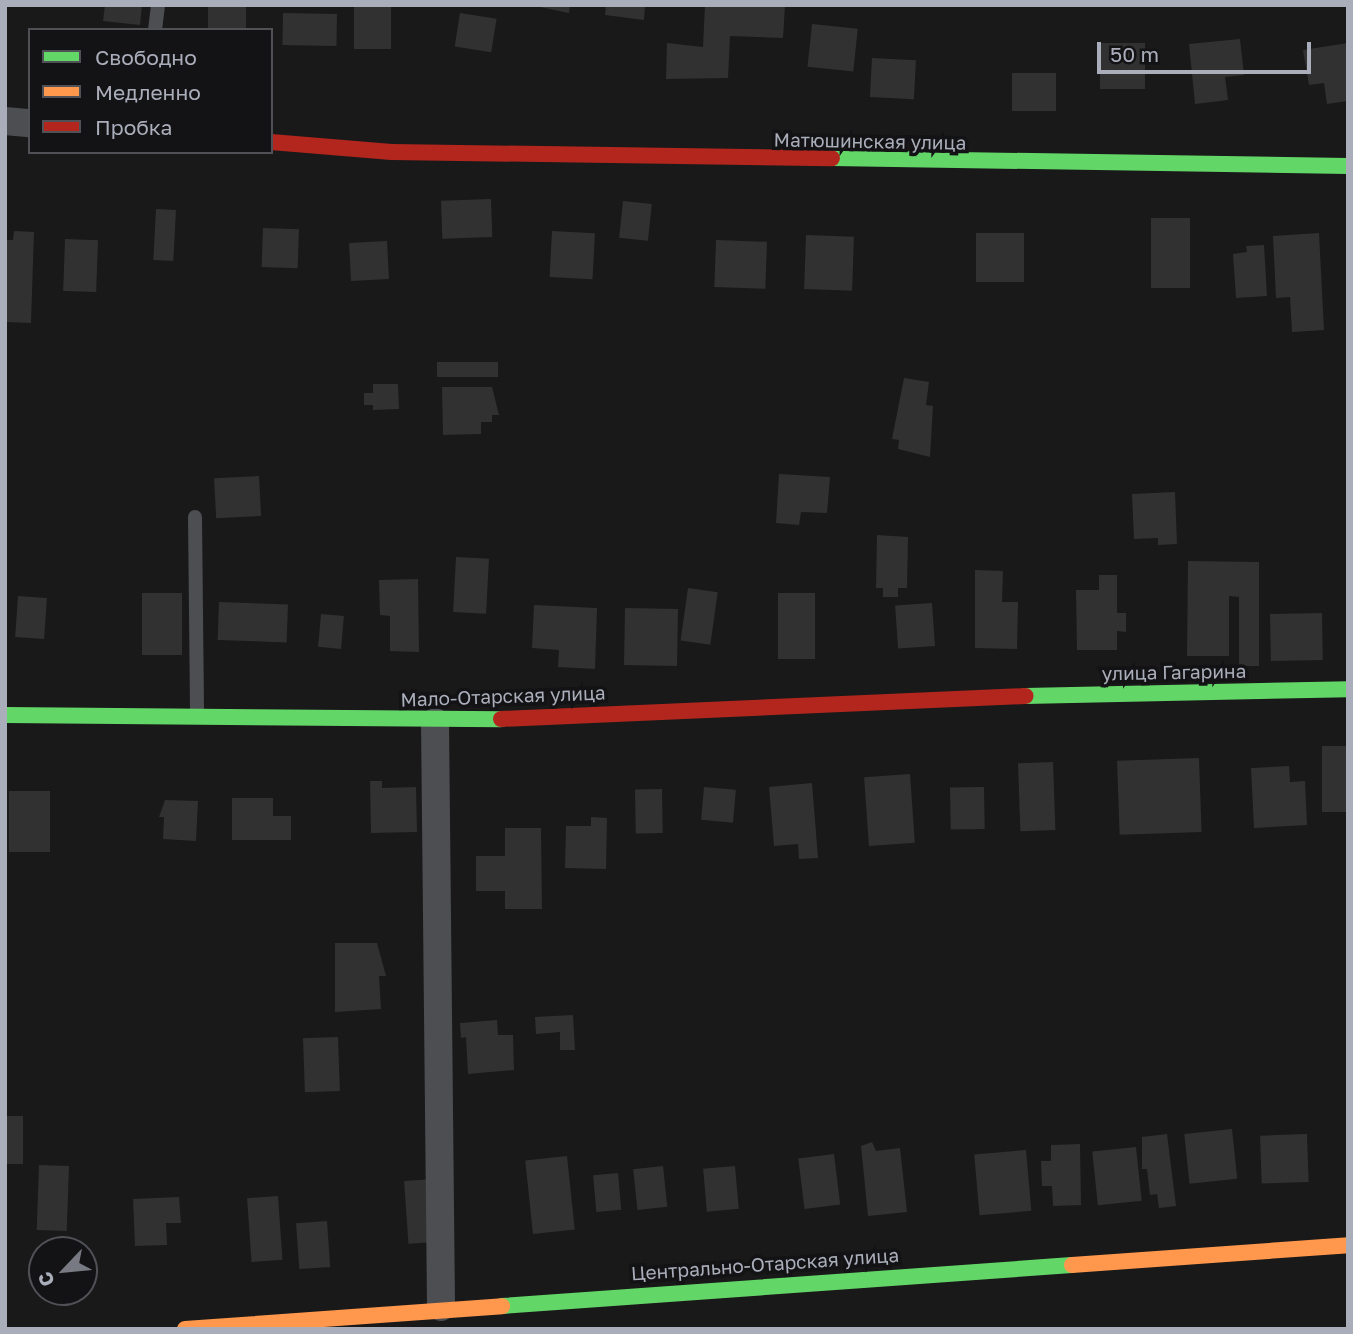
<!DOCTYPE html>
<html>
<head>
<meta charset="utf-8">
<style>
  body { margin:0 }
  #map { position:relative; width:1353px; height:1334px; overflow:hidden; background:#191919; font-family:"Golos Text",sans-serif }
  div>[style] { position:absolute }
  .building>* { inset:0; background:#313131; transform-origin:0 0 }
  .lane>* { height:14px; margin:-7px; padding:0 7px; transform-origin:7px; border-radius:7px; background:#4d4e52 }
  .street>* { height:28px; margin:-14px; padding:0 14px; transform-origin:14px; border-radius:14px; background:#4d4e52 }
  .fast>* { height:16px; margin:-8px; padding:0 8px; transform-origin:8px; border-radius:8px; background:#63d668 }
  .slow>* { height:16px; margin:-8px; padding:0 8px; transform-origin:8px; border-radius:8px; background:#ff974d }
  .jam>* { height:16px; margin:-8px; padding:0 8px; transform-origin:8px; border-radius:8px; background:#b3261e }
  span { translate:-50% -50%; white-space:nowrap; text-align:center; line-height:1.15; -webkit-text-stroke:7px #131315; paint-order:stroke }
  .street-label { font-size:19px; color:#aaaeba }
  .frame { position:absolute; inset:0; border:7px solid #aaaeba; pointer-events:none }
  .legend { position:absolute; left:28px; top:28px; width:245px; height:126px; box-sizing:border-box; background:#131315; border:2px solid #4f5157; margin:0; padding:9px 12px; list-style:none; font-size:21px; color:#aaaeba }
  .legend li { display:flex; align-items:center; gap:14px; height:35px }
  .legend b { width:35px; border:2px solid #4f5157 }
  .north { position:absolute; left:28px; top:1236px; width:70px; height:70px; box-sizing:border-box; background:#131315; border:2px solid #4f5157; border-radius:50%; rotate:244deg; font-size:19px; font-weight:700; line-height:28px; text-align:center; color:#aaaeba }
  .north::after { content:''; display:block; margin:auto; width:24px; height:32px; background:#777a82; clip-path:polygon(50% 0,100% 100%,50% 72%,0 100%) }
  .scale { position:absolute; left:1097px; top:42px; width:214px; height:32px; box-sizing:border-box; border:4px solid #aaaeba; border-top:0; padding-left:9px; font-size:21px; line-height:24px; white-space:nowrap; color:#aaaeba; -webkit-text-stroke:5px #131315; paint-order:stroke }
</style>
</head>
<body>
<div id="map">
  <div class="building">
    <div style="clip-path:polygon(105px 5px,142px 5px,140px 25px,103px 21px)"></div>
    <div style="left:208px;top:5px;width:38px;height:23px"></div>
    <div style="left:354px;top:5px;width:37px;height:44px"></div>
    <div style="clip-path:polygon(530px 5px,570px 5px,569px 13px)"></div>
    <div style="clip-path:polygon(606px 5px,645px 5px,644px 20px,605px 15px)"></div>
    <div style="clip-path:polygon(705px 5px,785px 5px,783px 38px,730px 36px,728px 78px,666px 79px,667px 43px,703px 47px)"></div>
    <div style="left:283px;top:13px;width:54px;height:32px;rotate:1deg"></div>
    <div style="left:460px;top:13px;width:37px;height:34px;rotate:9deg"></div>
    <div style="left:812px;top:24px;width:46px;height:43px;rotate:6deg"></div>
    <div style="clip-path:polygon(1240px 39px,1244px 75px,1225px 77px,1228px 100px,1195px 104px,1189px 44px)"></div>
    <div style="left:1100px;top:43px;width:45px;height:46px"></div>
    <div style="clip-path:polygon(1348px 43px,1348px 101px,1327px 104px,1324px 83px,1309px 85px,1303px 50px)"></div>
    <div style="left:872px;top:58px;width:44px;height:39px;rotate:3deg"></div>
    <div style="left:1012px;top:73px;width:44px;height:38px"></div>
    <div style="left:491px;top:199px;width:38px;height:50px;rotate:88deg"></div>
    <div style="left:623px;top:201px;width:29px;height:37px;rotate:6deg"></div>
    <div style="left:156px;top:209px;width:20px;height:51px;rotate:3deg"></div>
    <div style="left:1151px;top:218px;width:39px;height:70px"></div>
    <div style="left:263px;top:228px;width:36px;height:39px;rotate:2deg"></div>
    <div style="clip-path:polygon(14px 231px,34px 232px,31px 323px,5px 322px,5px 240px,13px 240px)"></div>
    <div style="left:552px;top:231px;width:43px;height:46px;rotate:3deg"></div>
    <div style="left:976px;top:233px;width:48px;height:49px"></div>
    <div style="clip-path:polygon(1319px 233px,1324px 330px,1292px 332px,1290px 297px,1276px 298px,1273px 236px)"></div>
    <div style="left:806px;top:235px;width:48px;height:54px;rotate:2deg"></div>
    <div style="left:65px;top:239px;width:33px;height:52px;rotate:2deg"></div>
    <div style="left:716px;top:240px;width:51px;height:47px;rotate:2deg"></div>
    <div style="left:387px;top:241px;width:38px;height:38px;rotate:87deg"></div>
    <div style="clip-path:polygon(1264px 245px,1267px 296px,1236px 298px,1233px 254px,1247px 252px,1246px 246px)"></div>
    <div style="left:437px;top:362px;width:61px;height:15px"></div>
    <div style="clip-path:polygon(904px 378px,929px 382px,926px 405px,933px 406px,930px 457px,898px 449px,899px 440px,892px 439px)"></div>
    <div style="clip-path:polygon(373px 384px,398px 384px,399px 409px,373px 410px,373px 405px,364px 405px,364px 393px,373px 393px)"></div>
    <div style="clip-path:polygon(442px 387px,492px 387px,499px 415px,492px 415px,492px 422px,481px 422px,481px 434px,443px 435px)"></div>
    <div style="clip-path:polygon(779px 474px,830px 477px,827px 513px,801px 512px,799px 525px,776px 523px)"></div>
    <div style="left:259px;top:476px;width:40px;height:45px;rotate:87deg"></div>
    <div style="clip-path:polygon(1175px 492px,1177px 544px,1158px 545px,1158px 538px,1134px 539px,1132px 494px)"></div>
    <div style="clip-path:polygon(877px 535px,908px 537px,907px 588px,898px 588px,898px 597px,883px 597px,883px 588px,876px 588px)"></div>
    <div style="left:456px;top:557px;width:33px;height:55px;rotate:3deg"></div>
    <div style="clip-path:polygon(1188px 561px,1259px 562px,1259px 666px,1239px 666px,1239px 597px,1229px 596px,1229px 656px,1187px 656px)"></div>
    <div style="clip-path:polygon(975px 570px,1003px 571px,1002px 602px,1018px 602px,1017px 649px,975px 648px)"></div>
    <div style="clip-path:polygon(1099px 575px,1117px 575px,1117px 613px,1126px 613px,1126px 632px,1117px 631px,1117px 650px,1077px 650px,1076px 590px,1099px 590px)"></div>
    <div style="clip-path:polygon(418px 579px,419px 652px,390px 651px,390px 616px,380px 615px,379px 580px)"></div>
    <div style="left:688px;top:588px;width:30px;height:53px;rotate:8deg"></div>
    <div style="left:142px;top:593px;width:40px;height:62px"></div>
    <div style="left:778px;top:593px;width:37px;height:66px"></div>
    <div style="left:18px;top:596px;width:29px;height:41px;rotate:4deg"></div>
    <div style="left:219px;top:602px;width:69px;height:38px;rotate:2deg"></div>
    <div style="left:932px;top:603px;width:43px;height:37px;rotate:86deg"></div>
    <div style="clip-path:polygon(534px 605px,597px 608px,595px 669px,558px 667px,559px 650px,532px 648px)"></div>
    <div style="left:625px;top:608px;width:53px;height:57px;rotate:1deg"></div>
    <div style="left:1322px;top:613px;width:47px;height:52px;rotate:89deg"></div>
    <div style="left:321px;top:614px;width:23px;height:33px;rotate:5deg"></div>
    <div style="left:1348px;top:746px;width:66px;height:26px;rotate:90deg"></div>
    <div style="left:1199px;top:758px;width:74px;height:82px;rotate:88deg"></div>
    <div style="left:1053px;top:762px;width:68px;height:35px;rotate:88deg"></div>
    <div style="clip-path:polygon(1289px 766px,1290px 782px,1305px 781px,1307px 825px,1254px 828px,1251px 768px)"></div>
    <div style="left:910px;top:774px;width:69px;height:46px;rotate:86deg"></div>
    <div style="clip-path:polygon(370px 781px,382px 781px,382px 788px,416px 787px,417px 832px,371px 833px)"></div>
    <div style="clip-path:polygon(812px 783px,818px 858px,799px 859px,798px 844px,774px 846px,769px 787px)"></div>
    <div style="left:704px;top:787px;width:32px;height:33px;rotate:5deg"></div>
    <div style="left:984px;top:787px;width:42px;height:34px;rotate:89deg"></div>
    <div style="left:662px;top:789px;width:44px;height:27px;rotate:89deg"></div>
    <div style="left:9px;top:791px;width:41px;height:61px"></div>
    <div style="clip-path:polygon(232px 798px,273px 798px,273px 816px,291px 816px,291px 840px,232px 840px)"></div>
    <div style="clip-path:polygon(165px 800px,198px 801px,196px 841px,163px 839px,164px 817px,159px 817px)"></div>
    <div style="clip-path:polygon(591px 817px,607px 818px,606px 869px,565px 868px,566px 826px,591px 826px)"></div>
    <div style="clip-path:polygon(505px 828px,541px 828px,542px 909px,505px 909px,505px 891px,476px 891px,476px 856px,505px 856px)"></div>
    <div style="clip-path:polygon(335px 943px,377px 943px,386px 976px,379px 976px,381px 1009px,335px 1012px)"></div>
    <div style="clip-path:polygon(573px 1015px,575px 1050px,560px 1050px,560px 1032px,536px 1034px,535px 1017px)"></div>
    <div style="clip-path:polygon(497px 1020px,498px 1035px,513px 1035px,514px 1070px,468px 1074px,466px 1037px,461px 1038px,460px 1023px)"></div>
    <div style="left:338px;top:1037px;width:54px;height:35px;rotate:88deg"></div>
    <div style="left:5px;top:1116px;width:18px;height:48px"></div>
    <div style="left:1232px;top:1129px;width:50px;height:48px;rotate:84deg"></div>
    <div style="clip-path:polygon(1167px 1134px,1176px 1206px,1159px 1208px,1157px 1194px,1150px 1195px,1147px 1169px,1142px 1169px,1142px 1137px)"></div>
    <div style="left:1307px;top:1134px;width:48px;height:47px;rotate:88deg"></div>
    <div style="clip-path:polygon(872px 1142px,876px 1151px,900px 1148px,907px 1212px,868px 1216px,861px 1146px)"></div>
    <div style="clip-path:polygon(1080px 1144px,1081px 1205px,1053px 1206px,1052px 1186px,1042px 1186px,1041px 1161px,1051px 1161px,1051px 1145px)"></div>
    <div style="left:1136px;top:1147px;width:54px;height:44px;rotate:84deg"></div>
    <div style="left:1026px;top:1150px;width:61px;height:52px;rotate:85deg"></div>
    <div style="left:834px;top:1154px;width:51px;height:36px;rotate:83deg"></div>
    <div style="left:567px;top:1156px;width:74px;height:42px;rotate:84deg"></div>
    <div style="left:39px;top:1165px;width:30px;height:65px;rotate:2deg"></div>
    <div style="left:663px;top:1166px;width:41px;height:30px;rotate:84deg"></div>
    <div style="left:735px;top:1166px;width:43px;height:32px;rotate:85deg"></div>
    <div style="left:618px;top:1173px;width:37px;height:25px;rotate:85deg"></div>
    <div style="left:433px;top:1179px;width:63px;height:29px;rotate:86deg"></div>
    <div style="left:278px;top:1196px;width:64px;height:31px;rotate:86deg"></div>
    <div style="clip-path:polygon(179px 1197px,181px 1223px,166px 1223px,167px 1245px,135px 1246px,133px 1199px)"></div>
    <div style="left:327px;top:1221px;width:46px;height:31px;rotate:86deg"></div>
  </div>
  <div class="lane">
    <div style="left:155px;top:30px;width:25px;rotate:-83deg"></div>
    <div style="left:195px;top:517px;width:199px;rotate:89.4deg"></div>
  </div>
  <div class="street">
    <div style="left:5px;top:121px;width:25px;rotate:5deg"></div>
    <div style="left:435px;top:722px;width:585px;rotate:89.41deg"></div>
  </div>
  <div class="fast">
    <div style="left:832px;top:158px;width:516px;rotate:0.89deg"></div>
    <div style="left:1025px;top:696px;width:323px;rotate:-1.2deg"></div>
    <div style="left:5px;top:715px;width:496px;rotate:0.5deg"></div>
    <div style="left:502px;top:1306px;width:571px;rotate:-4.11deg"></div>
  </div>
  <div class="slow">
    <div style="left:1072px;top:1265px;width:277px;rotate:-4.1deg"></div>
    <div style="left:185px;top:1329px;width:318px;rotate:-4.1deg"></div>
  </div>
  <div class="jam">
    <div style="left:271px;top:142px;width:121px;rotate:4.7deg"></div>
    <div style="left:392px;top:152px;width:440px;rotate:0.8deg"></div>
    <div style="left:501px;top:719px;width:525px;rotate:-2.51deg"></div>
  </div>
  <div class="street-label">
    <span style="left:870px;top:141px;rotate:1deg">Матюшинская улица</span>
    <span style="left:1174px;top:672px;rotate:-1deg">улица Гагарина</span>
    <span style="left:503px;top:696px;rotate:-2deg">Мало-Отарская улица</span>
    <span style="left:765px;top:1264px;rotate:-4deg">Центрально-Отарская улица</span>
  </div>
  <div class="frame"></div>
  <ul class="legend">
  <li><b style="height:9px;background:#63d668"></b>Свободно</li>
  <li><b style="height:9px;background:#ff974d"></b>Медленно</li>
  <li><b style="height:9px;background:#b3261e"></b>Пробка</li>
  </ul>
  <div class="north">С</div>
  <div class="scale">50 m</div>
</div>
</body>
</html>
